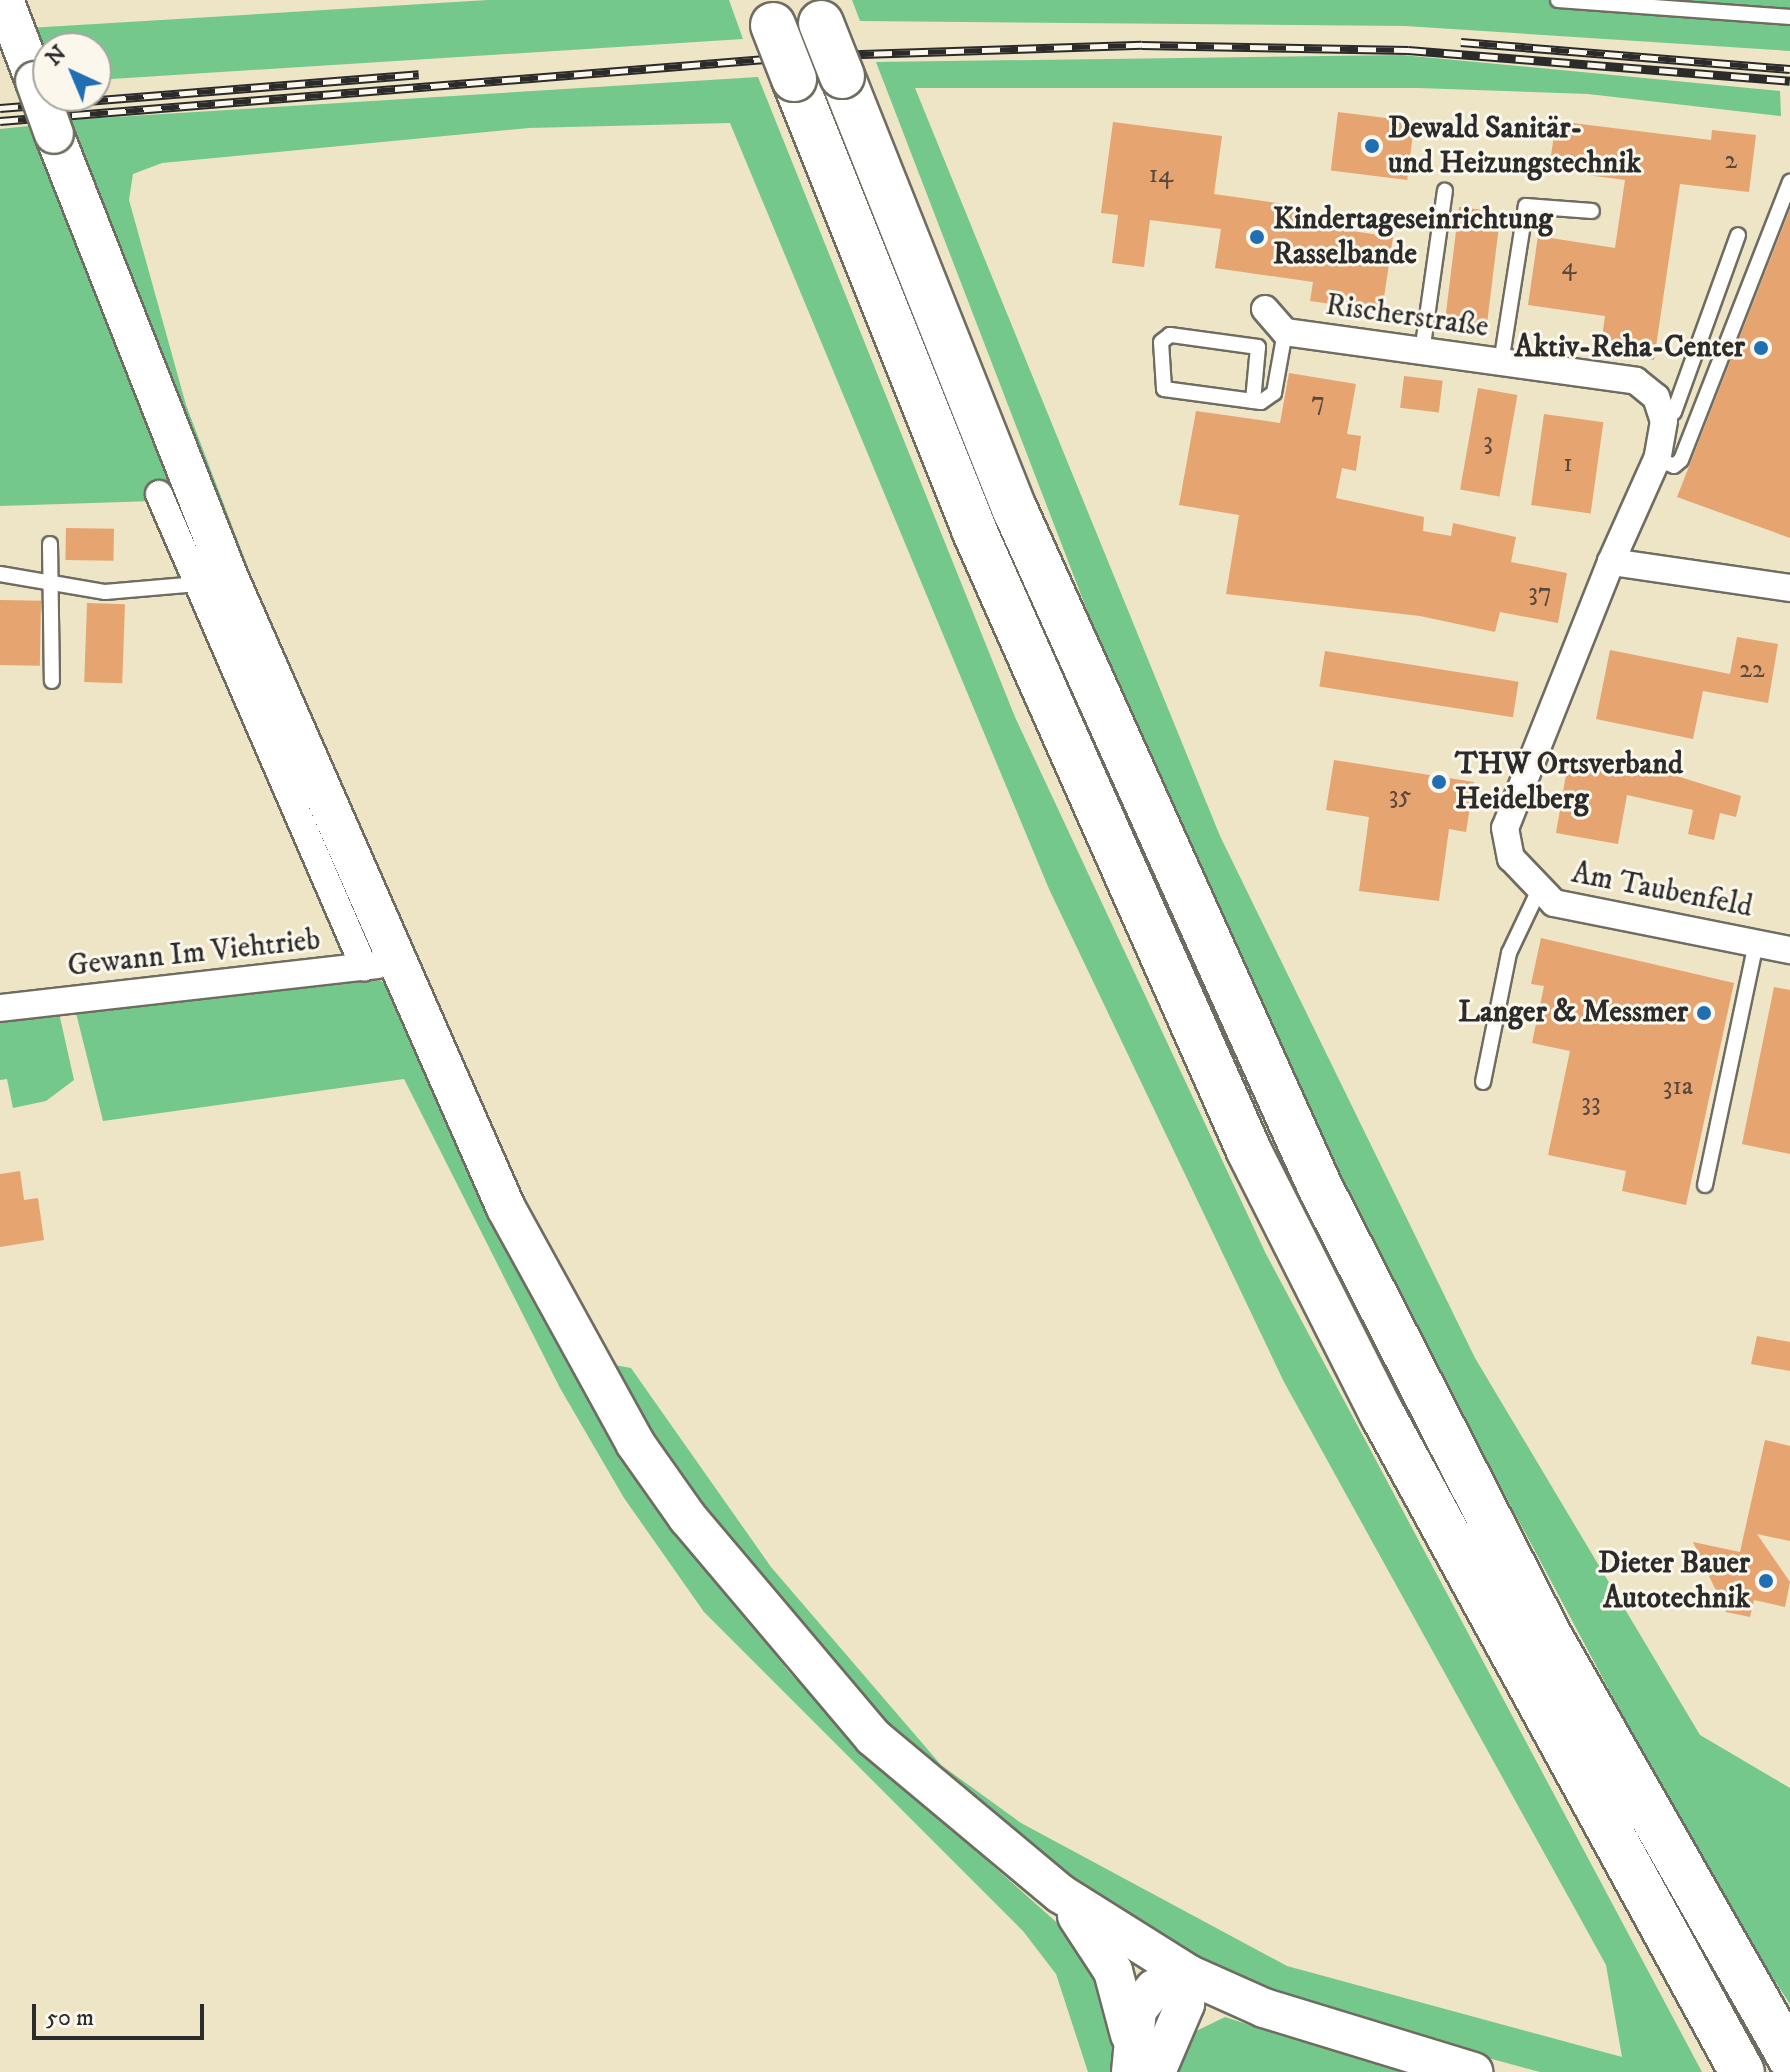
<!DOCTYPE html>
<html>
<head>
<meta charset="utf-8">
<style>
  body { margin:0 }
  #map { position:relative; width:1790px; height:2072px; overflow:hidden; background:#eee4c6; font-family:"IM FELL DW Pica",serif }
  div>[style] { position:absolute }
  .green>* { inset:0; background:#75c88b }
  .building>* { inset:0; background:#e6a471; transform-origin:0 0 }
  .roads { filter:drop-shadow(2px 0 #6f6c61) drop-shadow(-2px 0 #6f6c61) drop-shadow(0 2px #6f6c61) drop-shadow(0 -2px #6f6c61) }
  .lane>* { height:14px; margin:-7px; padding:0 7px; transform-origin:7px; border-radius:7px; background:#fff }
  .street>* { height:26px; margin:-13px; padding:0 13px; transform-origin:13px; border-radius:13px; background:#fff }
  .secondary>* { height:38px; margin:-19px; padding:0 19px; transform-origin:19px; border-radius:19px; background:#fff }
  .highway>* { height:44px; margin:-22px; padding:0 22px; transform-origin:22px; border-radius:22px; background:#fff }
  .rail>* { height:9px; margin-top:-4.5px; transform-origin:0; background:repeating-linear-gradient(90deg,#fbf7ec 0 18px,#2b2b2b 0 36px); box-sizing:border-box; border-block:2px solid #2b2b2b }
  .bridges { filter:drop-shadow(2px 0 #6f6c61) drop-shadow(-2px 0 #6f6c61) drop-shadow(0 2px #6f6c61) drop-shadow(0 -2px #6f6c61) }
  .secondary-bridge>* { height:38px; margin:-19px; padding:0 19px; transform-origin:19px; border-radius:19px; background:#fff }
  .highway-bridge>* { height:44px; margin:-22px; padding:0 22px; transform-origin:22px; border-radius:22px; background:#fff }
  .dots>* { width:22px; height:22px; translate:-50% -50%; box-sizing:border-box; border:4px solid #fbf7ec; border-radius:50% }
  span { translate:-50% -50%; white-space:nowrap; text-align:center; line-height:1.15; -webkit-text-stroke:6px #fbf7ec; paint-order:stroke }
  .number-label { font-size:26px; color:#5a493c }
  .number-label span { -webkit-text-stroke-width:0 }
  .poi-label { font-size:30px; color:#2b2b2b; font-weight:700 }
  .left { translate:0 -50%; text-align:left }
  .right { translate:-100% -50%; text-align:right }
  .street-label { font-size:30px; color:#2b2b2b }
  .north { position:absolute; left:32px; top:32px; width:80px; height:80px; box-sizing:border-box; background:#fbf7ec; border:2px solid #a8a59f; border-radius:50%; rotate:316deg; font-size:22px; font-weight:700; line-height:32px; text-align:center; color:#2b2b2b }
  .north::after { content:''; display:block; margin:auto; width:28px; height:36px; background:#1f6fb2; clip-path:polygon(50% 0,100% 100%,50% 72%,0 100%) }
  .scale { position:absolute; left:32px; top:2004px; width:172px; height:36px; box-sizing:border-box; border:4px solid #2b2b2b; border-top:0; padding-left:10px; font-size:24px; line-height:28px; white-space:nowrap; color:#2b2b2b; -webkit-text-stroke:6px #fbf7ec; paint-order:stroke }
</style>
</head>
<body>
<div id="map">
  <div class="green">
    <div style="clip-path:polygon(488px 0,729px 0,743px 39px,96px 80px,96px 48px,48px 48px,48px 68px,29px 28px)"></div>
    <div style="clip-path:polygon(852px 0,1790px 0,1790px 51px,1405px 26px,860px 21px)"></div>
    <div style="clip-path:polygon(1402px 55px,1780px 91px,1781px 116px,1588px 94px,1418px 88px,915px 88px,1220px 836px,1475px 1358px,1700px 1735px,1790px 1788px,1790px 2004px,1719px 1896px,1426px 1347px,1272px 1035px,1135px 735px,876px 62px)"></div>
    <div style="clip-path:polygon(758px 77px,1015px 717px,1266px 1254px,1702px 2072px,1540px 2072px,1315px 2011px,1183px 1950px,1074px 1886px,926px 1772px,686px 1502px,558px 1286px,448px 1033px,536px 1228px,609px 1364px,631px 1368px,771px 1567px,941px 1765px,1021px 1823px,1287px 1966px,1622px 2057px,1606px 1965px,1284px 1382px,1049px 889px,730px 123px,529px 128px,162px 163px,133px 174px,129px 200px,186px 405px,296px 693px,271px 658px,66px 120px)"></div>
    <div style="clip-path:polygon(38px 125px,363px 926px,358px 937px,154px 501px,0 506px,0 129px)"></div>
    <div style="clip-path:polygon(380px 980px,390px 988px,617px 1443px,788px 1671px,892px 1776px,1091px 1953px,1114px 2016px,1118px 2072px,1088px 2072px,1056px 1974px,1023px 1931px,704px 1612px,624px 1498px,560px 1388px,404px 1079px,103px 1121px,76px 1013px)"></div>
    <div style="clip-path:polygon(59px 1013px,74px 1080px,46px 1101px,13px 1108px,7px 1079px,0 1080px,0 1021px)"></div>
    <div style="clip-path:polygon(1225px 2017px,1290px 2038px,1421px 2072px,1169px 2072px,1188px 2035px)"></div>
  </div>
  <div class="building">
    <div style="left:1338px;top:112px;width:77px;height:59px;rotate:7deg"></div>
    <div style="clip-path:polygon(1556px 121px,1711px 140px,1712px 130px,1756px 135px,1749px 192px,1680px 184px,1654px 360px,1600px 352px,1605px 316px,1528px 305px,1538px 236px,1615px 248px,1625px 180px,1549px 170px)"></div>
    <div style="clip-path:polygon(1113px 122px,1222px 136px,1214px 194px,1299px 206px,1297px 223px,1393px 237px,1382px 311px,1310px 301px,1313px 282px,1215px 268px,1221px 229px,1150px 220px,1144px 267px,1112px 263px,1118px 215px,1101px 213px)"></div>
    <div style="left:1459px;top:207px;width:42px;height:113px;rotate:7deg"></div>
    <div style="clip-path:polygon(1790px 209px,1790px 538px,1677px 497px)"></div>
    <div style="clip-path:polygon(1289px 373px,1356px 384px,1347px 434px,1361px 436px,1356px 471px,1342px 468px,1336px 498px,1424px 517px,1423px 531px,1451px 536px,1453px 523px,1516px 537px,1511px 562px,1567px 573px,1558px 623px,1500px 612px,1495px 632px,1420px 616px,1226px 594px,1239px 515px,1179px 505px,1196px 411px,1280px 423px)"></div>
    <div style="left:1404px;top:376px;width:39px;height:32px;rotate:7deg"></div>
    <div style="left:1478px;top:388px;width:40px;height:103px;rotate:10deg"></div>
    <div style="left:1544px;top:414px;width:60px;height:92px;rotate:8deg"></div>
    <div style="left:66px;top:528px;width:48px;height:32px;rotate:1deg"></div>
    <div style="left:0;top:600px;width:41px;height:65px;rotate:1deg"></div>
    <div style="left:87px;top:603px;width:38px;height:79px;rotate:2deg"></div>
    <div style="clip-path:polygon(1737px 637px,1778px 644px,1768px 703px,1703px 691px,1693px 739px,1596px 719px,1610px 650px,1730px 674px)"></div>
    <div style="left:1325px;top:651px;width:196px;height:36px;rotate:9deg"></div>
    <div style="clip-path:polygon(1569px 757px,1651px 768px,1741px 796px,1736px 817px,1720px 813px,1714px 840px,1688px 834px,1693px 810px,1627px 795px,1618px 844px,1556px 833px)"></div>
    <div style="clip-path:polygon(1334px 760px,1474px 782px,1466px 832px,1449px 829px,1439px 901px,1359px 891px,1369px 817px,1326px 810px)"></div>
    <div style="clip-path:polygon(1541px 938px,1734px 983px,1686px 1205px,1622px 1191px,1626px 1171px,1548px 1155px,1570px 1051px,1532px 1043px,1544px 986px,1531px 984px)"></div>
    <div style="clip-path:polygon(1774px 987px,1790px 990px,1790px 1154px,1742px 1144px)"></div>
    <div style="clip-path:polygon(20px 1171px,24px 1200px,38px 1198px,44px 1240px,0 1247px,0 1174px)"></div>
    <div style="clip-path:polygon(1757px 1336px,1790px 1342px,1790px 1371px,1751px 1364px)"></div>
    <div style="clip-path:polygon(1765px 1440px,1790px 1446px,1790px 1541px,1757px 1534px,1790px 1582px,1785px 1607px,1754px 1600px,1750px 1617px,1726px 1612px,1693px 1542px,1740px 1552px)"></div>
  </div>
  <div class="roads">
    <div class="lane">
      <div style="left:1558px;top:0;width:233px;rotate:4.2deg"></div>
      <div style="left:1422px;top:352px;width:163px;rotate:-81.9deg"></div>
      <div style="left:1501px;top:363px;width:159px;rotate:-81deg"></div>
      <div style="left:1526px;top:206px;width:66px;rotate:4.3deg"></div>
      <div style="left:1253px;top:401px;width:54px;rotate:-84.7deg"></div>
      <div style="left:1258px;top:347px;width:89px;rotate:-172.2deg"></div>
      <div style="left:1170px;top:335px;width:11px;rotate:142deg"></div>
      <div style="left:1161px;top:342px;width:47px;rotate:86.3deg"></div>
      <div style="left:1164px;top:389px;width:90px;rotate:7.7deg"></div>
      <div style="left:1253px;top:401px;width:8px;rotate:7deg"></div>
      <div style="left:1261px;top:402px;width:16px;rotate:-35deg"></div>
      <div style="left:1274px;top:393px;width:62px;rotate:-79.8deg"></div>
      <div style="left:1664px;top:421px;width:13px;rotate:-42deg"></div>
      <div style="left:1674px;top:412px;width:188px;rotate:-70.1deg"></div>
      <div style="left:1657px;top:459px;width:18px;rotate:22deg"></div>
      <div style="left:1674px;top:466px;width:9px;rotate:-41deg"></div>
      <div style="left:1681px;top:460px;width:299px;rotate:-68.6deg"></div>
      <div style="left:50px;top:544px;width:137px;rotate:89.2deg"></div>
      <div style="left:0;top:574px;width:107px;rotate:9.7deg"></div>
      <div style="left:105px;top:592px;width:93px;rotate:-4.9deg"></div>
      <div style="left:1483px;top:1082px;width:132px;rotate:-78.6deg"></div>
      <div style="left:1509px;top:953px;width:68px;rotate:-64.6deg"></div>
      <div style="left:1705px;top:1185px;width:247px;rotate:-78.1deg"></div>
    </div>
    <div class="street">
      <div style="left:1265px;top:309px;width:30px;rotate:49deg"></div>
      <div style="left:1285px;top:332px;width:354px;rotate:7.9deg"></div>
      <div style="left:1636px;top:381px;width:26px;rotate:39deg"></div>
      <div style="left:1656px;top:397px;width:25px;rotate:72deg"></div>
      <div style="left:1664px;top:421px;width:39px;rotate:100deg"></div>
      <div style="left:1657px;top:459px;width:113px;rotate:114.1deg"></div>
      <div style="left:159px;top:494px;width:516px;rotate:66.57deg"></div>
      <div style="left:1790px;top:588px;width:181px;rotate:-171.7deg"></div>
      <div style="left:1611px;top:562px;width:286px;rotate:111.7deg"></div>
      <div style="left:1505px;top:828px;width:31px;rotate:79deg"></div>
      <div style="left:1511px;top:858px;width:62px;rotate:46.3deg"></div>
      <div style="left:1554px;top:903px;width:241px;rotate:11.3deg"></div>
      <div style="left:0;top:1008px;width:380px;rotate:-6.5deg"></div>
    </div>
    <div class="secondary">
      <div style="left:4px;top:0;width:87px;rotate:69.1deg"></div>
      <div style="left:54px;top:134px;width:485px;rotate:68.5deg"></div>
      <div style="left:232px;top:585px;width:681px;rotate:66.26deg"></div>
      <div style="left:506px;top:1208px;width:268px;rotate:61.2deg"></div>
      <div style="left:635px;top:1443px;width:92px;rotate:54.8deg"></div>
      <div style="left:688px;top:1518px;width:287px;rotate:49.8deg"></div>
      <div style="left:873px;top:1737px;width:245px;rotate:39.9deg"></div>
      <div style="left:1061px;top:1894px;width:150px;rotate:32.2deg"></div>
      <div style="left:1188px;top:1974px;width:83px;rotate:24.1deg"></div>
      <div style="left:1264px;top:2008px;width:219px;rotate:17deg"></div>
      <div style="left:1077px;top:1916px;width:66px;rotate:56.8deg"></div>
      <div style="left:1113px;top:1971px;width:66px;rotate:75.1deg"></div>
      <div style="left:1131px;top:2072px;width:62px;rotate:-84.5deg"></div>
      <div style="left:1137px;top:2010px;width:27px;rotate:-51deg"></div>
      <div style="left:1154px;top:1989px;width:37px;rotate:-24deg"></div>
      <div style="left:1156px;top:2072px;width:74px;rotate:-66.9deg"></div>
      <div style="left:1185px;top:2004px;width:30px;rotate:-84deg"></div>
    </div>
    <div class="highway">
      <div style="left:842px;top:76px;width:467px;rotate:68.3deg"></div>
      <div style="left:1015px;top:510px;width:743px;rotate:65.75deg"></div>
      <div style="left:1320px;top:1187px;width:503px;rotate:62.93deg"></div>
      <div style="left:1549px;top:1635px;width:487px;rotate:60.3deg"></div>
      <div style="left:794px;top:79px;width:486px;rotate:68.2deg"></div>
      <div style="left:974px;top:530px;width:679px;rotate:66.11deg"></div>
      <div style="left:1249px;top:1151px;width:295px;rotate:63.2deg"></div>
      <div style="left:1382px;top:1414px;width:750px;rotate:61.32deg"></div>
    </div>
  </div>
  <div class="rail">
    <div style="left:1461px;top:42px;width:330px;rotate:4.7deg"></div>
    <div style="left:0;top:108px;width:420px;rotate:-4.6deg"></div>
    <div style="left:0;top:121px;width:805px;rotate:-4.63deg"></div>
    <div style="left:802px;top:56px;width:340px;rotate:-1.9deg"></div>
    <div style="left:1142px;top:45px;width:266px;rotate:1.1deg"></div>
    <div style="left:1408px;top:50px;width:383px;rotate:4.6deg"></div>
  </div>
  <div class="bridges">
    <div class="secondary-bridge">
      <div style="left:35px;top:81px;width:56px;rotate:70.3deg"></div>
    </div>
    <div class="highway-bridge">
      <div style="left:821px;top:23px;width:57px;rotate:68.4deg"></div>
      <div style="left:773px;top:25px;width:58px;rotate:68.7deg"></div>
    </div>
  </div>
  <div class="dots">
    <div style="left:1372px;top:146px;background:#1f6fb2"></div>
    <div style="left:1257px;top:237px;background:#1f6fb2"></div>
    <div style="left:1761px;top:348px;background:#1f6fb2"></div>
    <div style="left:1439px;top:782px;background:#1f6fb2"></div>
    <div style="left:1704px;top:1013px;background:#1f6fb2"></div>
    <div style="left:1766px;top:1581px;background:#1f6fb2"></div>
  </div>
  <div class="number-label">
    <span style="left:1731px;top:161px">2</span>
    <span style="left:1161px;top:175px">14</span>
    <span style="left:1569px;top:267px">4</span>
    <span style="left:1318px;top:402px">7</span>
    <span style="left:1488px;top:442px">3</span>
    <span style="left:1568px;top:464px">1</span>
    <span style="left:1540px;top:593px">37</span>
    <span style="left:1752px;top:670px">22</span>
    <span style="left:1400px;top:796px">35</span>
    <span style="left:1678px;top:1087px">31a</span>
    <span style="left:1591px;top:1103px">33</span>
  </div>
  <div class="poi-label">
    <span class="left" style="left:1388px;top:146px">Dewald Sanitär-<br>und Heizungstechnik</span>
    <span class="left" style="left:1273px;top:237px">Kindertageseinrichtung<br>Rasselbande</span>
    <span class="right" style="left:1745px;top:348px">Aktiv-Reha-Center</span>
    <span class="left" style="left:1455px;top:782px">THW Ortsverband<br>Heidelberg</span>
    <span class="right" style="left:1688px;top:1013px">Langer &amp; Messmer</span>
    <span class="right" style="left:1750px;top:1581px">Dieter Bauer<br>Autotechnik</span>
  </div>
  <div class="street-label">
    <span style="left:1407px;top:317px;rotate:8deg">Rischerstraße</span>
    <span style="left:1662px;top:891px;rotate:11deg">Am Taubenfeld</span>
    <span style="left:194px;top:954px;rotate:-6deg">Gewann Im Viehtrieb</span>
  </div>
  <div class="north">N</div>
  <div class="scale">50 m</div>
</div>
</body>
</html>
